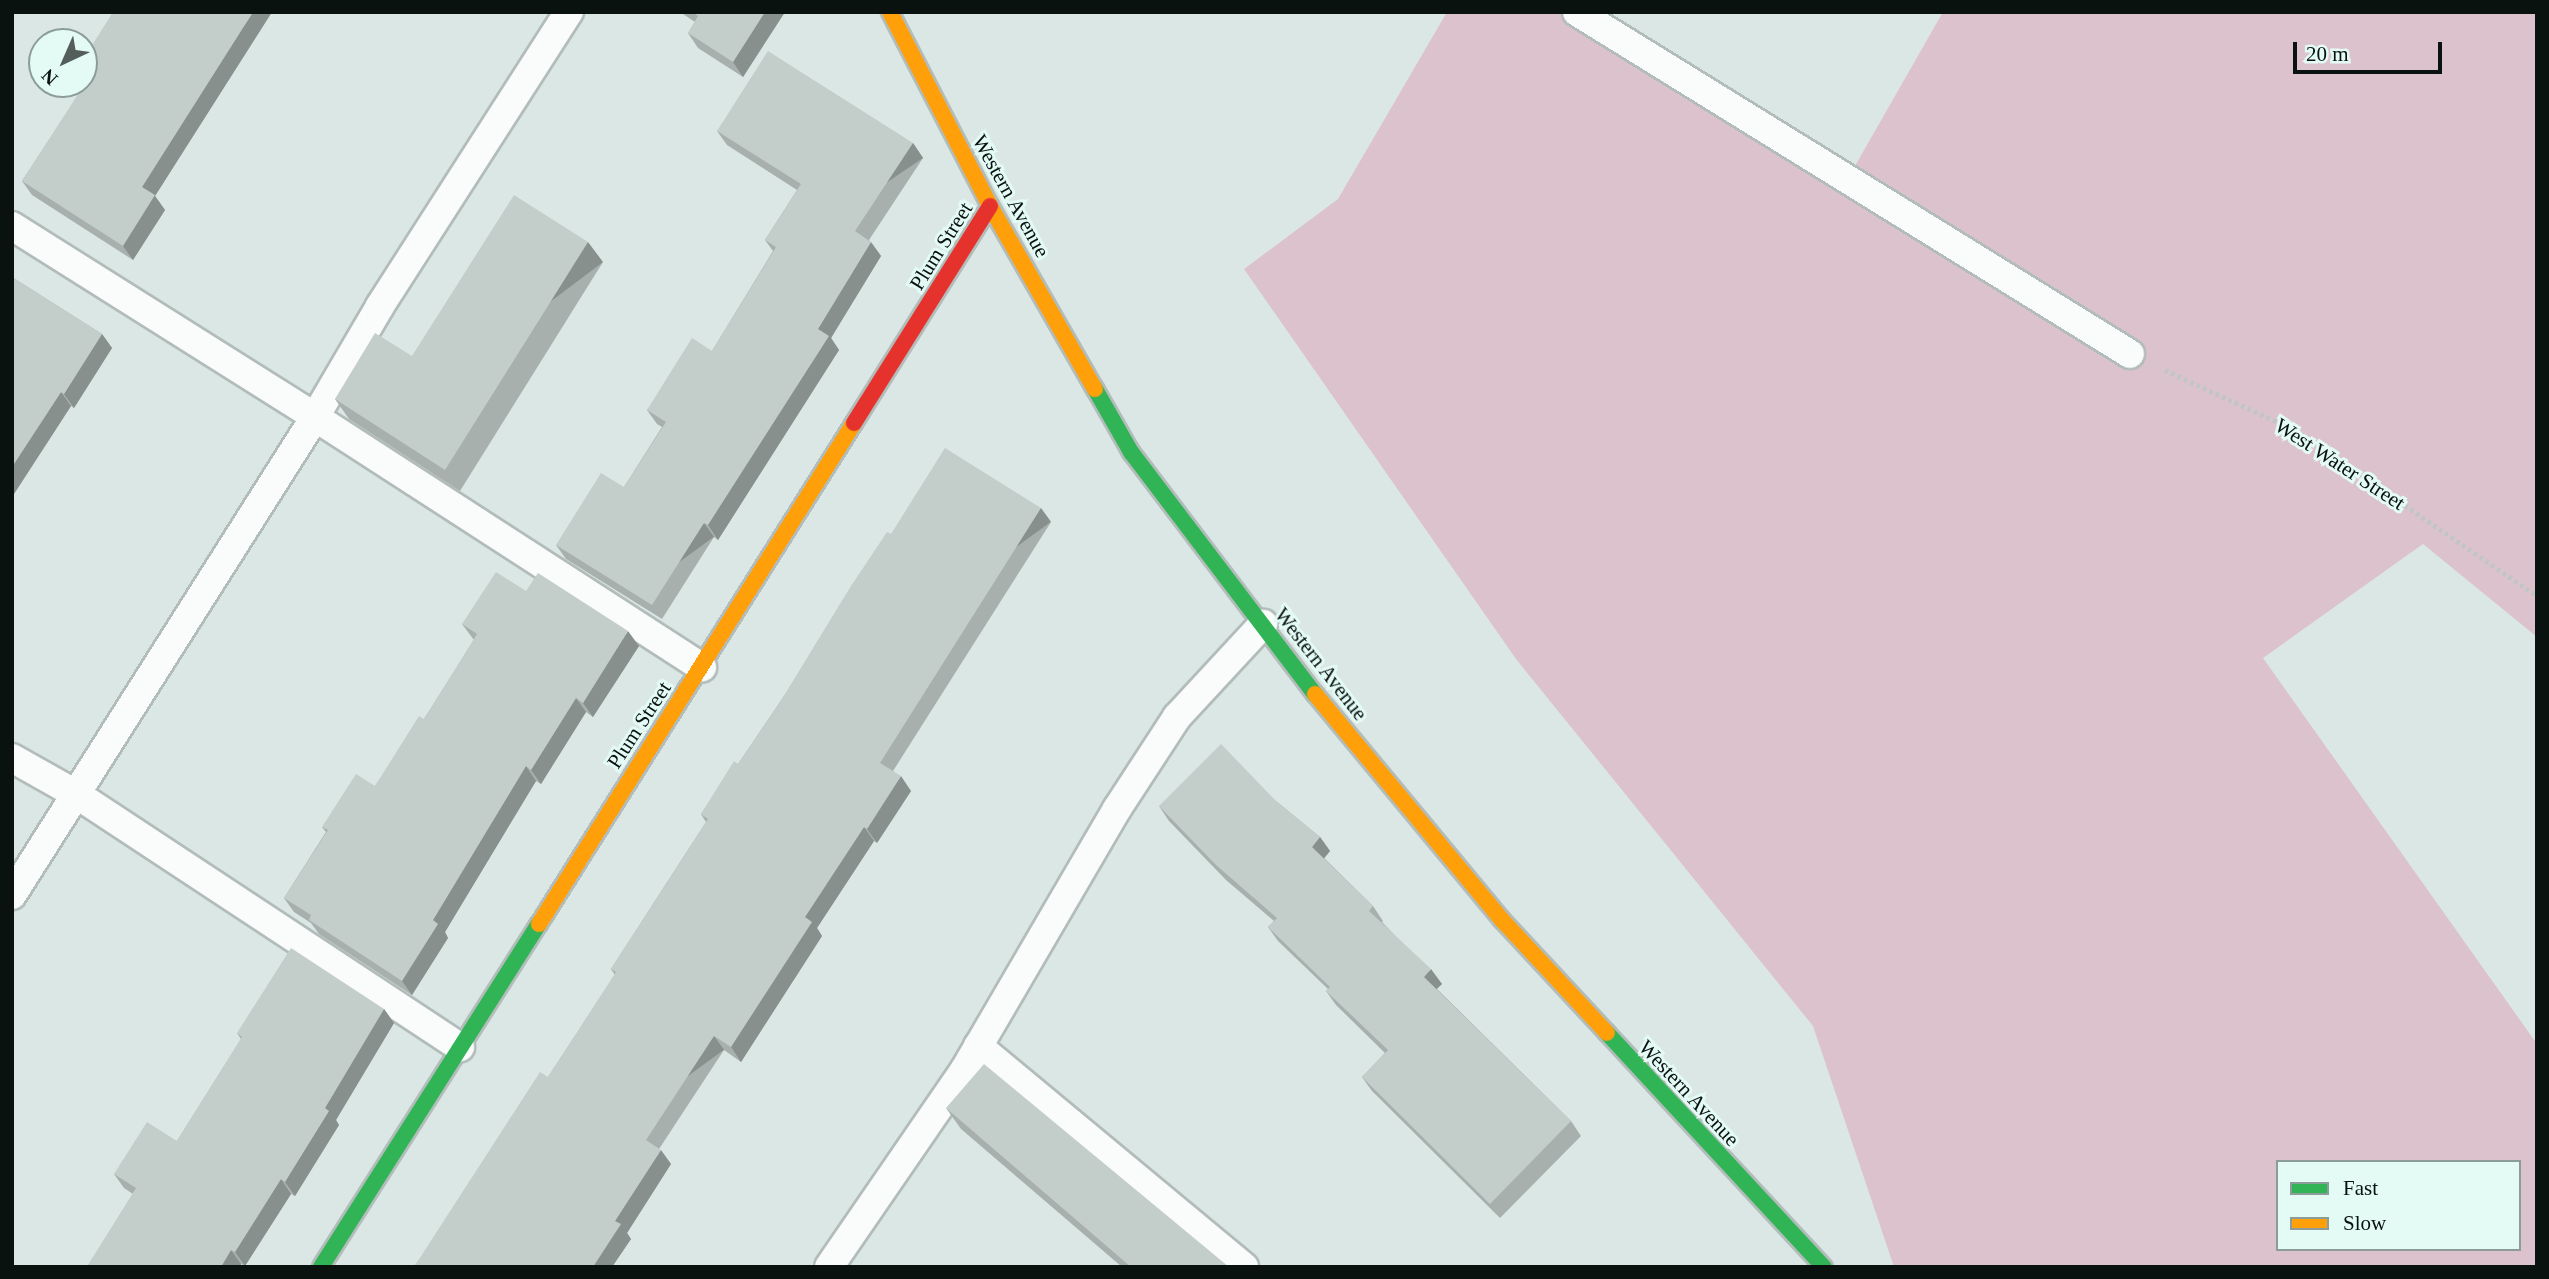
<!DOCTYPE html>
<html>
<head>
<meta charset="utf-8">
<style>
  body { margin:0 }
  #map { position:relative; width:2549px; height:1279px; overflow:hidden; background:#dbe7e4; font-family:"Times New Roman",serif }
  div>[style] { position:absolute }
  .green>* { inset:0; background:#dcc2cc }
  .path>* { height:4.5px; margin-top:-2.25px; transform-origin:0; background:repeating-linear-gradient(90deg,#c0c6c4 0 3.5px,transparent 0 7px) }
  .roads { filter:drop-shadow(2px 0 #b2bcba) drop-shadow(-2px 0 #b2bcba) drop-shadow(0 2px #b2bcba) drop-shadow(0 -2px #b2bcba) }
  .lane>* { height:28px; margin:-14px; padding:0 14px; transform-origin:14px; border-radius:14px; background:#fafbfb }
  .fast>* { height:16px; margin:-8px; padding:0 8px; transform-origin:8px; border-radius:8px; background:#30b455 }
  .slow>* { height:16px; margin:-8px; padding:0 8px; transform-origin:8px; border-radius:8px; background:#ff9f0a }
  .jam>* { height:16px; margin:-8px; padding:0 8px; transform-origin:8px; border-radius:8px; background:#e5322d }
  .wall>* { inset:0; background:#a8b0ae }
  .shaded-wall>* { inset:0; background:#88908d; transform-origin:0 0 }
  .building>* { inset:0; background:#c3cdca }
  span { translate:-50% -50%; white-space:nowrap; text-align:center; line-height:1.15; -webkit-text-stroke:6px #e3faf5; paint-order:stroke }
  .street-label { font-size:21px; color:#0a1210 }
  .frame { position:absolute; inset:0; border:14px solid #0a1210; pointer-events:none }
  .legend { position:absolute; left:2276px; top:1160px; width:245px; height:91px; box-sizing:border-box; background:#e3faf5; border:2px solid #8c9d99; margin:0; padding:9px 12px; list-style:none; font-size:21px; color:#0a1210 }
  .legend li { display:flex; align-items:center; gap:14px; height:35px }
  .legend b { width:35px; border:2px solid #8c9d99 }
  .north { position:absolute; left:28px; top:28px; width:70px; height:70px; box-sizing:border-box; background:#e3faf5; border:2px solid #8c9d99; border-radius:50%; rotate:224deg; font-size:19px; font-weight:700; line-height:28px; text-align:center; color:#0a1210 }
  .north::after { content:''; display:block; margin:auto; width:24px; height:32px; background:#535d5a; clip-path:polygon(50% 0,100% 100%,50% 72%,0 100%) }
  .scale { position:absolute; left:2293px; top:42px; width:149px; height:32px; box-sizing:border-box; border:4px solid #0a1210; border-top:0; padding-left:9px; font-size:21px; line-height:24px; white-space:nowrap; color:#0a1210; -webkit-text-stroke:5px #e3faf5; paint-order:stroke }
</style>
</head>
<body>
<div id="map">
  <div class="green">
    <div style="clip-path:polygon(evenodd,1447px 12px,1577px 12px,1847px 180px,1943px 12px,2537px 12px,2537px 637px,2423px 544px,2263px 658px,2537px 1044px,2537px 1267px,1894px 1267px,1813px 1026px,1516px 659px,1244px 269px,1338px 199px,1447px 12px,2278px 1162px,2519px 1162px,2519px 1249px,2278px 1249px,2278px 1162px)"></div>
  </div>
  <div class="path">
    <div style="left:2165px;top:370px;width:143px;rotate:24.8deg"></div>
    <div style="left:2295px;top:430px;width:293px;rotate:34.4deg"></div>
  </div>
  <div class="roads">
    <div class="lane">
      <div style="left:1577px;top:12px;width:650px;rotate:31.73deg"></div>
      <div style="left:12px;top:226px;width:358px;rotate:32.2deg"></div>
      <div style="left:315px;top:417px;width:129px;rotate:-59.6deg"></div>
      <div style="left:380px;top:306px;width:350px;rotate:-57.3deg"></div>
      <div style="left:12px;top:758px;width:73px;rotate:29.4deg"></div>
      <div style="left:76px;top:794px;width:460px;rotate:33.4deg"></div>
      <div style="left:12px;top:895px;width:566px;rotate:-57.63deg"></div>
      <div style="left:315px;top:417px;width:461px;rotate:32.9deg"></div>
      <div style="left:978px;top:1046px;width:346px;rotate:39.7deg"></div>
      <div style="left:829px;top:1267px;width:240px;rotate:-55.5deg"></div>
      <div style="left:965px;top:1069px;width:301px;rotate:-59.7deg"></div>
      <div style="left:1117px;top:809px;width:110px;rotate:-56.9deg"></div>
      <div style="left:1177px;top:717px;width:127px;rotate:-47.2deg"></div>
    </div>
    <div class="fast">
      <div style="left:1095px;top:389px;width:73px;rotate:60.3deg"></div>
      <div style="left:1131px;top:452px;width:304px;rotate:52.8deg"></div>
      <div style="left:1607px;top:1033px;width:319px;rotate:47.2deg"></div>
      <div style="left:321px;top:1267px;width:406px;rotate:-57.6deg"></div>
    </div>
    <div class="slow">
      <div style="left:890px;top:12px;width:218px;rotate:62.7deg"></div>
      <div style="left:990px;top:206px;width:211px;rotate:60.2deg"></div>
      <div style="left:1315px;top:694px;width:293px;rotate:50.4deg"></div>
      <div style="left:1502px;top:920px;width:154px;rotate:47.1deg"></div>
      <div style="left:539px;top:924px;width:592px;rotate:-57.84deg"></div>
    </div>
    <div class="jam">
      <div style="left:854px;top:423px;width:256px;rotate:-57.9deg"></div>
    </div>
  </div>
  <div class="wall">
    <div style="clip-path:polygon(272px 12px,155px 196px,165px 210px,133px 260px,32px 195px,22px 181px,81px 91px,76px 84px,84px 84px)"></div>
    <div style="clip-path:polygon(680px 12px,785px 12px,743px 77px,698px 48px,688px 33px,695px 22px)"></div>
    <div style="clip-path:polygon(717px 131px,913px 143px,923px 158px,869px 240px,881px 256px,831px 338px,839px 350px,718px 540px,714px 537px,662px 619px,566px 559px,556px 545px,624px 487px,662px 427px,657px 424px,647px 410px,712px 351px,773px 251px,765px 240px,797px 190px,727px 145px)"></div>
    <div style="clip-path:polygon(603px 262px,460px 491px,349px 419px,335px 399px,412px 356px)"></div>
    <div style="clip-path:polygon(12px 277px,102px 334px,112px 348px,74px 408px,71px 406px,12px 497px)"></div>
    <div style="clip-path:polygon(1051px 522px,893px 771px,911px 791px,877px 843px,874px 841px,817px 928px,822px 936px,741px 1062px,724px 1050px,659px 1149px,671px 1164px,627px 1233px,631px 1239px,612px 1267px,414px 1267px,548px 1077px,615px 975px,611px 969px,706px 822px,701px 814px,738px 764px,782px 699px,891px 534px)"></div>
    <div style="clip-path:polygon(526px 591px,639px 646px,593px 717px,586px 712px,541px 784px,536px 781px,445px 932px,448px 938px,412px 995px,319px 934px,311px 923px,294px 912px,284px 898px,326px 832px,322px 827px,375px 786px,424px 719px,474px 640px,462px 624px)"></div>
    <div style="clip-path:polygon(1276px 801px,1320px 837px,1330px 851px,1324px 858px,1373px 906px,1383px 921px,1382px 922px,1442px 984px,1437px 989px,1571px 1121px,1581px 1136px,1500px 1218px,1372px 1091px,1362px 1077px,1385px 1053px,1336px 1005px,1326px 991px,1328px 989px,1278px 941px,1268px 927px,1274px 921px,1226px 880px,1169px 821px,1159px 806px)"></div>
    <div style="clip-path:polygon(384px 1009px,394px 1023px,336px 1120px,339px 1125px,295px 1196px,291px 1194px,245px 1266px,241px 1264px,240px 1267px,87px 1267px,133px 1194px,124px 1188px,114px 1174px,177px 1141px,241px 1039px,237px 1033px)"></div>
    <div style="clip-path:polygon(946px 1108px,1229px 1267px,1122px 1267px,961px 1129px)"></div>
  </div>
  <div class="shaded-wall">
    <div style="clip-path:polygon(253px 12px,272px 12px,155px 196px,165px 210px,133px 260px,123px 246px,142px 187px)"></div>
    <div style="clip-path:polygon(765px 12px,785px 12px,743px 77px,733px 62px)"></div>
    <div style="left:913px;top:143px;width:18px;height:105px;rotate:56deg"></div>
    <div style="left:588px;top:242px;width:25px;height:269px;rotate:53deg"></div>
    <div style="clip-path:polygon(871px 242px,881px 256px,831px 338px,839px 350px,718px 540px,708px 525px,818px 329px)"></div>
    <div style="clip-path:polygon(102px 334px,112px 348px,74px 408px,64px 394px)"></div>
    <div style="clip-path:polygon(61px 392px,71px 406px,12px 497px,12px 467px)"></div>
    <div style="left:1041px;top:508px;width:17px;height:302px;rotate:54deg"></div>
    <div style="left:704px;top:523px;width:17px;height:97px;rotate:54deg"></div>
    <div style="clip-path:polygon(628px 631px,639px 646px,593px 717px,583px 703px)"></div>
    <div style="clip-path:polygon(576px 698px,586px 712px,541px 784px,531px 770px)"></div>
    <div style="clip-path:polygon(526px 766px,536px 781px,445px 932px,448px 938px,412px 995px,402px 981px,433px 920px)"></div>
    <div style="clip-path:polygon(901px 776px,911px 791px,877px 843px,867px 829px)"></div>
    <div style="clip-path:polygon(864px 827px,874px 841px,817px 928px,822px 936px,741px 1062px,731px 1047px,805px 917px)"></div>
    <div style="clip-path:polygon(1320px 837px,1330px 851px,1322px 861px,1312px 847px)"></div>
    <div style="clip-path:polygon(1431px 969px,1442px 984px,1434px 991px,1424px 977px)"></div>
    <div style="clip-path:polygon(384px 1009px,394px 1023px,336px 1120px,339px 1125px,295px 1196px,285px 1182px,325px 1108px)"></div>
    <div style="left:714px;top:1036px;width:17px;height:124px;rotate:54deg"></div>
    <div style="clip-path:polygon(661px 1150px,671px 1164px,627px 1233px,631px 1239px,612px 1267px,593px 1267px,615px 1221px)"></div>
    <div style="clip-path:polygon(281px 1179px,291px 1194px,245px 1266px,235px 1252px)"></div>
    <div style="clip-path:polygon(231px 1250px,241px 1264px,240px 1267px,221px 1267px)"></div>
  </div>
  <div class="building">
    <div style="clip-path:polygon(113px 12px,253px 12px,142px 187px,155px 195px,123px 246px,22px 181px,84px 85px,82px 84px,84px 84px,84px 58px)"></div>
    <div style="clip-path:polygon(692px 12px,765px 12px,733px 62px,688px 33px,698px 16px)"></div>
    <div style="clip-path:polygon(768px 51px,913px 143px,855px 231px,871px 242px,818px 329px,829px 336px,708px 525px,704px 523px,652px 605px,556px 545px,601px 473px,624px 487px,666px 422px,647px 410px,692px 338px,712px 351px,776px 247px,765px 240px,801px 184px,717px 131px)"></div>
    <div style="clip-path:polygon(514px 195px,588px 242px,445px 470px,335px 399px,375px 333px,412px 356px)"></div>
    <div style="clip-path:polygon(12px 277px,102px 334px,64px 394px,61px 392px,12px 467px)"></div>
    <div style="clip-path:polygon(945px 448px,1041px 508px,880px 763px,901px 776px,867px 829px,864px 827px,805px 917px,812px 922px,731px 1047px,714px 1036px,646px 1140px,661px 1150px,615px 1221px,621px 1224px,593px 1267px,414px 1267px,540px 1072px,548px 1077px,616px 972px,611px 969px,708px 819px,701px 814px,734px 761px,738px 764px,782px 699px,851px 586px,887px 532px,891px 534px)"></div>
    <div style="clip-path:polygon(496px 572px,526px 591px,538px 573px,628px 631px,583px 703px,576px 698px,531px 770px,526px 766px,433px 920px,438px 924px,402px 981px,309px 920px,311px 915px,284px 898px,328px 830px,322px 827px,356px 774px,375px 786px,419px 716px,424px 719px,477px 634px,462px 624px)"></div>
    <div style="clip-path:polygon(1221px 744px,1276px 801px,1320px 837px,1312px 847px,1373px 906px,1369px 911px,1431px 969px,1424px 977px,1571px 1121px,1490px 1204px,1362px 1077px,1388px 1050px,1326px 991px,1330px 987px,1268px 927px,1277px 918px,1216px 865px,1159px 806px)"></div>
    <div style="clip-path:polygon(291px 948px,384px 1009px,325px 1108px,329px 1111px,285px 1182px,281px 1179px,235px 1252px,231px 1250px,221px 1267px,87px 1267px,136px 1188px,114px 1174px,147px 1122px,177px 1141px,242px 1037px,237px 1033px)"></div>
    <div style="clip-path:polygon(984px 1064px,1229px 1267px,1131px 1267px,946px 1108px)"></div>
  </div>
  <div class="street-label">
    <span style="left:1011px;top:196px;rotate:61deg">Western Avenue</span>
    <span style="left:941px;top:246px;rotate:-58deg">Plum Street</span>
    <span style="left:2340px;top:464px;rotate:33deg">West Water Street</span>
    <span style="left:1321px;top:664px;rotate:52deg">Western Avenue</span>
    <span style="left:639px;top:725px;rotate:-57deg">Plum Street</span>
    <span style="left:1689px;top:1093px;rotate:47deg">Western Avenue</span>
  </div>
  <div class="frame"></div>
  <ul class="legend">
  <li><b style="height:9px;background:#30b455"></b>Fast</li>
  <li><b style="height:9px;background:#ff9f0a"></b>Slow</li>
  </ul>
  <div class="north">N</div>
  <div class="scale">20 m</div>
</div>
</body>
</html>
